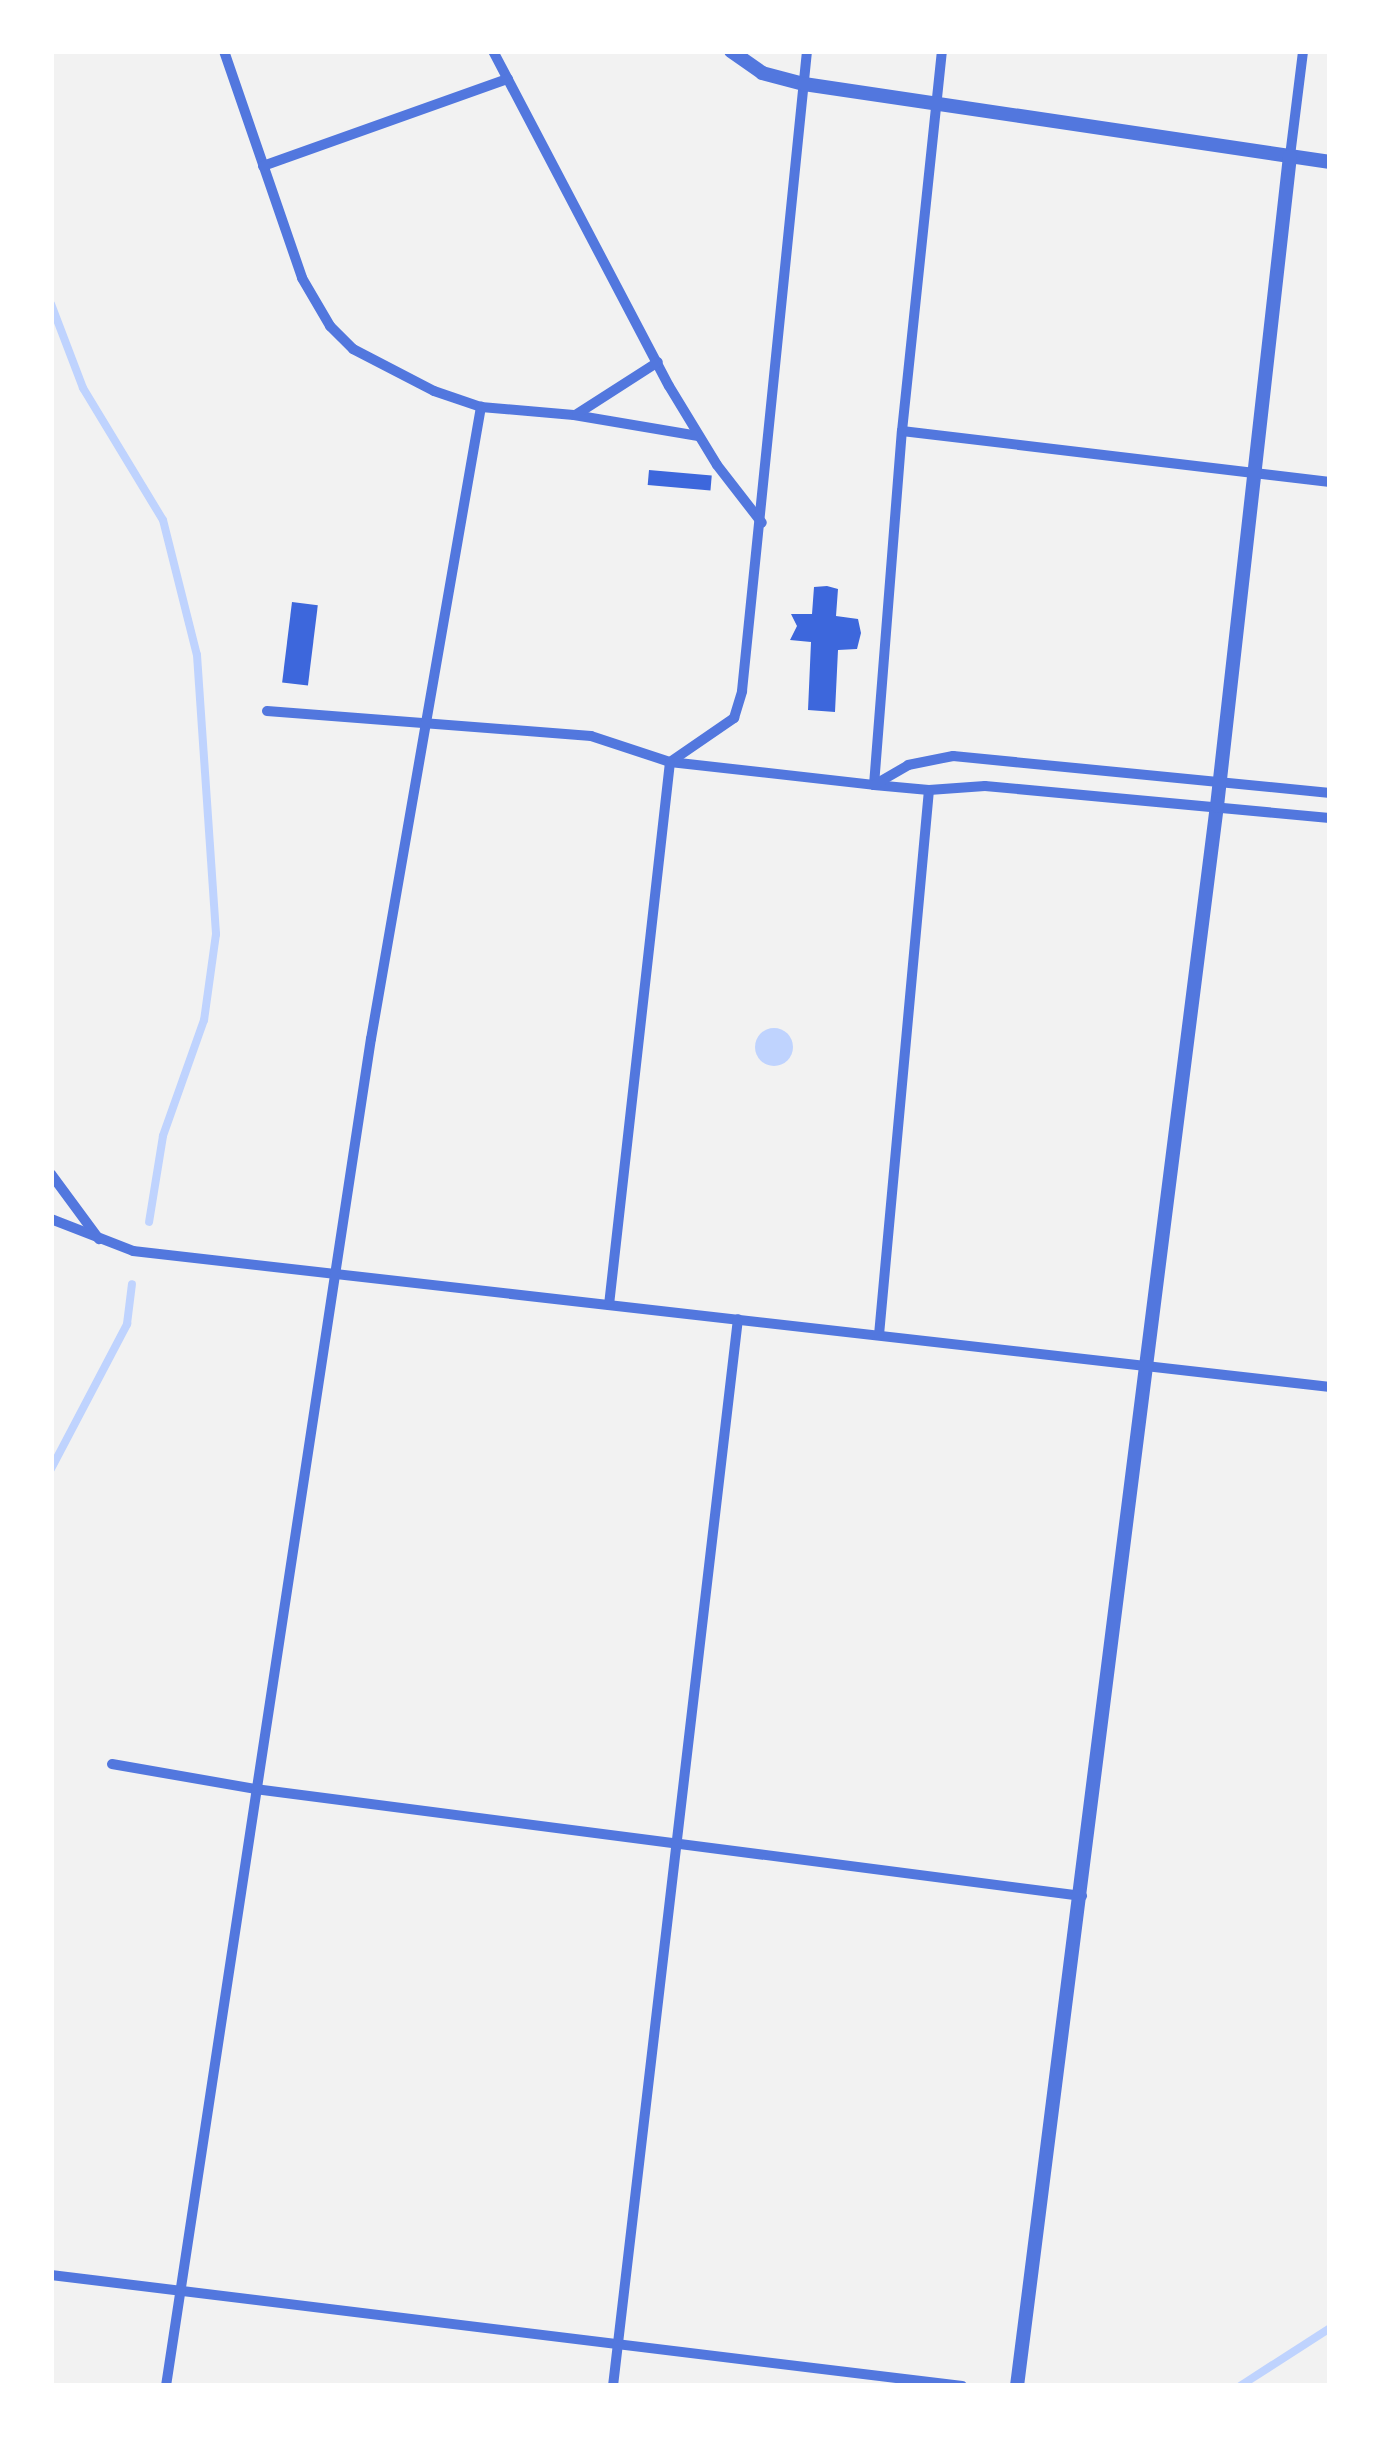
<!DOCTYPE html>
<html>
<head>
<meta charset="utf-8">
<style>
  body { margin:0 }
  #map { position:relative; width:1381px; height:2437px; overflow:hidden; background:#f2f2f2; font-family:Arial,sans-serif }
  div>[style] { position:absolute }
  .water>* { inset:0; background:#bfd3fe }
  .round { border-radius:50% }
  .stream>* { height:8px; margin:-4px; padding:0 4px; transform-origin:4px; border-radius:4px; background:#bfd3fe }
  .building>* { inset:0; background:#3d67dc; transform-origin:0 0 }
  .minor>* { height:10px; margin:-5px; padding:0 5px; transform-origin:5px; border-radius:5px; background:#5277de }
  .tertiary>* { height:14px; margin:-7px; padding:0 7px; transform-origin:7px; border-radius:7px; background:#5277de }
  span { translate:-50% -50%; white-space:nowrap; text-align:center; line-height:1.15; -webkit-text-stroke:12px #fff; paint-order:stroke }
  .frame { position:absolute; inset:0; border:54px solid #fff; pointer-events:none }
</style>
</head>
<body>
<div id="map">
  <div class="water">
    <div class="round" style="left:755px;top:1028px;width:38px;height:38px"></div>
  </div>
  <div class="stream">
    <div style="left:51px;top:304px;width:90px;rotate:69.1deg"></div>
    <div style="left:83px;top:388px;width:154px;rotate:58.8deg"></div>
    <div style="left:163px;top:520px;width:139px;rotate:75.9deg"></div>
    <div style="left:197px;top:655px;width:280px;rotate:86.1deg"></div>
    <div style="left:216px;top:934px;width:87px;rotate:97.9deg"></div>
    <div style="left:204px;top:1020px;width:123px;rotate:109.5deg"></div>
    <div style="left:163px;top:1136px;width:87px;rotate:99.2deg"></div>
    <div style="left:51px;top:1469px;width:164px;rotate:-62.3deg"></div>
    <div style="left:127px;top:1324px;width:40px;rotate:-82.9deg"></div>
    <div style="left:1240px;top:2386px;width:107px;rotate:-32.8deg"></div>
  </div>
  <div class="building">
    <div style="left:649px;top:470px;width:63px;height:15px;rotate:5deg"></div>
    <div style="clip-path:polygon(827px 586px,838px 589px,836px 616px,858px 619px,861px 633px,857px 649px,838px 650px,835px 712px,808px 710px,811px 642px,790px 640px,797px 626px,791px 614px,812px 614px,814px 587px)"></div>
    <div style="left:292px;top:602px;width:26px;height:81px;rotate:7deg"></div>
  </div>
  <div class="minor">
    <div style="left:224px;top:51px;width:240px;rotate:71deg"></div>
    <div style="left:302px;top:278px;width:56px;rotate:59.7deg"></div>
    <div style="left:330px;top:326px;width:33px;rotate:45deg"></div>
    <div style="left:353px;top:349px;width:91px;rotate:27.4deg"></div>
    <div style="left:434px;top:391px;width:50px;rotate:18.8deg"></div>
    <div style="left:481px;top:407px;width:93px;rotate:4.9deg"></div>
    <div style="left:574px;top:415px;width:126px;rotate:9.6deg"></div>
    <div style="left:493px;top:51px;width:378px;rotate:62.3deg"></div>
    <div style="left:669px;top:386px;width:92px;rotate:58.7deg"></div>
    <div style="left:717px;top:465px;width:73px;rotate:52.2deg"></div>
    <div style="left:1290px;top:156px;width:106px;rotate:-82.9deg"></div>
    <div style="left:263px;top:166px;width:260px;rotate:-19.6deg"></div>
    <div style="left:577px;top:414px;width:96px;rotate:-32.7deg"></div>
    <div style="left:902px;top:431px;width:431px;rotate:6.8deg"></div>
    <div style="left:267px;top:711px;width:325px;rotate:4.4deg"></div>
    <div style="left:591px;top:736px;width:83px;rotate:18.2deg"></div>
    <div style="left:670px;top:762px;width:205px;rotate:6.4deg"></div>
    <div style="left:874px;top:785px;width:55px;rotate:5.2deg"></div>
    <div style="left:929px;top:790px;width:56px;rotate:-4.1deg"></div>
    <div style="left:985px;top:786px;width:346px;rotate:5.3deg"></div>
    <div style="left:670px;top:762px;width:78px;rotate:-34.5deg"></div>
    <div style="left:734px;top:718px;width:28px;rotate:-73deg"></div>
    <div style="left:742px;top:691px;width:643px;rotate:-84.2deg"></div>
    <div style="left:874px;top:785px;width:355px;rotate:-85.5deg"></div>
    <div style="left:902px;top:431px;width:382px;rotate:-84deg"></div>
    <div style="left:874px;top:785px;width:39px;rotate:-30deg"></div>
    <div style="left:908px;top:765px;width:46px;rotate:-11.3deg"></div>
    <div style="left:953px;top:756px;width:379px;rotate:5.6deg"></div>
    <div style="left:51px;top:1174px;width:81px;rotate:53.6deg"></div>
    <div style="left:51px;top:1219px;width:88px;rotate:21.3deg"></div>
    <div style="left:133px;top:1251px;width:1205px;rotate:6.48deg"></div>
    <div style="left:609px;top:1305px;width:546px;rotate:-83.59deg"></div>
    <div style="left:879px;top:1335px;width:547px;rotate:-84.76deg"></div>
    <div style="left:112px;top:1764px;width:145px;rotate:9.9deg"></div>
    <div style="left:255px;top:1789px;width:834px;rotate:7.37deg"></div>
    <div style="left:51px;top:2275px;width:918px;rotate:6.95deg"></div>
    <div style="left:166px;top:2386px;width:1363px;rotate:-81.35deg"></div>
    <div style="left:371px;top:1039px;width:642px;rotate:-80.13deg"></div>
    <div style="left:613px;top:2386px;width:1074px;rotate:-83.32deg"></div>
  </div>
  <div class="tertiary">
    <div style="left:731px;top:51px;width:38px;rotate:35deg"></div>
    <div style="left:762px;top:73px;width:43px;rotate:14.7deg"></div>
    <div style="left:804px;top:84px;width:532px;rotate:8.43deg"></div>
    <div style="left:1017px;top:2386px;width:1593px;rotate:-82.79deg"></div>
    <div style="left:1217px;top:806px;width:654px;rotate:-83.59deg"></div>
  </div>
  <div class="frame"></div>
</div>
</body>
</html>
